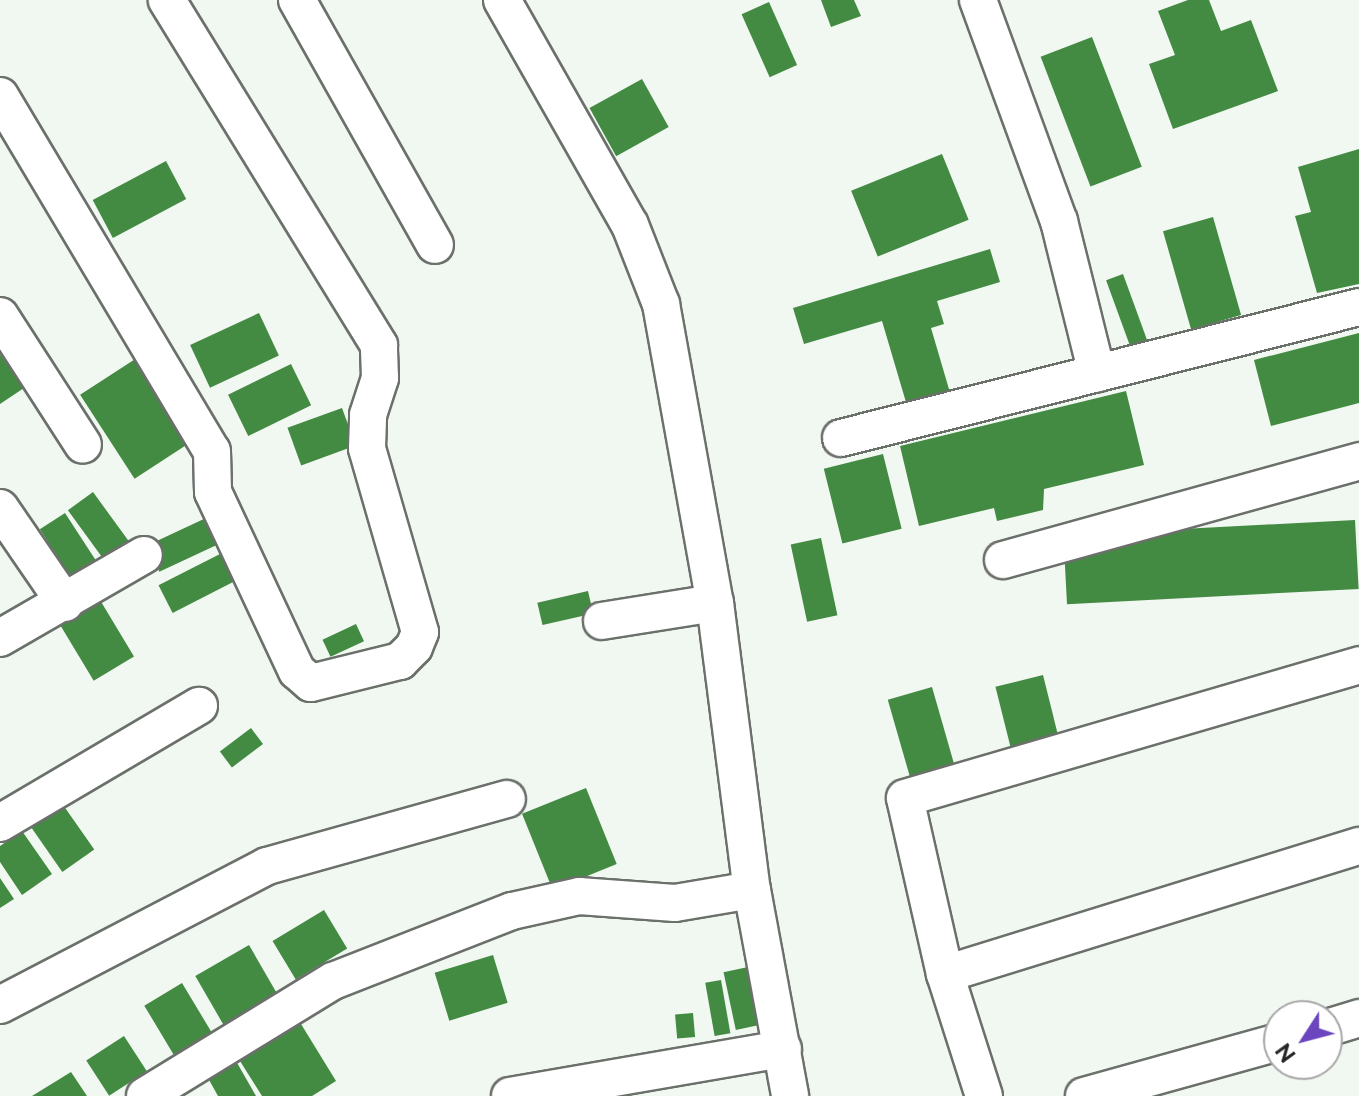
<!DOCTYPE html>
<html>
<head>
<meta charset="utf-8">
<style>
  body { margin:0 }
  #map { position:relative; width:1359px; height:1096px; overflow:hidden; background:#f1f7f1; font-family:Raleway,sans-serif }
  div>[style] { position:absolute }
  .building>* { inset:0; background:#438a42; transform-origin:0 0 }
  .roads { filter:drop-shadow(2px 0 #6b706b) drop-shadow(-2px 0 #6b706b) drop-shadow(0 2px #6b706b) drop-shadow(0 -2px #6b706b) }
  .minor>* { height:36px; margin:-18px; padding:0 18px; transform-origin:18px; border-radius:18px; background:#fff }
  span { translate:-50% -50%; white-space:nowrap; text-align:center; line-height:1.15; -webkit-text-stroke:6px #fff; paint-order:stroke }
  .north { position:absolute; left:1263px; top:1000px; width:80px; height:80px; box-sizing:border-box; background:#fff; border:2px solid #a7a8a7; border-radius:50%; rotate:234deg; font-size:22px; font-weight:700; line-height:32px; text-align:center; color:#242624 }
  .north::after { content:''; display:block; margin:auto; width:28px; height:36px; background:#6c46bf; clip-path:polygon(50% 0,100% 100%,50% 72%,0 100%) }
</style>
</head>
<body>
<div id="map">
  <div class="building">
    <div style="clip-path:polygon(821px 0,854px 0,861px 16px,831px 27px)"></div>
    <div style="clip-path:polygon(1188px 0,1209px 0,1221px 31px,1251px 20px,1278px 91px,1173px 129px,1149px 64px,1175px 55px,1158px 11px)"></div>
    <div style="left:769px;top:2px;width:69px;height:30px;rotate:66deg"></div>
    <div style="left:1092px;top:37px;width:139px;height:55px;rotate:69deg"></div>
    <div style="left:642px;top:79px;width:55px;height:60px;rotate:61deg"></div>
    <div style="clip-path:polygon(1359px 149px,1359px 284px,1317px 293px,1295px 216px,1311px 212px,1298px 167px)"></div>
    <div style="left:942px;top:154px;width:71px;height:98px;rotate:68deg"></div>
    <div style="left:166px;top:161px;width:43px;height:83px;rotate:62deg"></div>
    <div style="left:1213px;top:217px;width:102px;height:52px;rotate:74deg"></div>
    <div style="clip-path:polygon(990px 249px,1000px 282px,937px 301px,944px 324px,931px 328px,951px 396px,908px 409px,882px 321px,804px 344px,793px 308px)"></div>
    <div style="left:1123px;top:274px;width:77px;height:18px;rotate:70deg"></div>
    <div style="left:259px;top:313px;width:47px;height:76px;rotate:65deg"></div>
    <div style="clip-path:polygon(1359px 333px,1359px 403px,1271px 426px,1254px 360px)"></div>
    <div style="clip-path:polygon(0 354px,24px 388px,0 404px)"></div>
    <div style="left:143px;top:354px;width:100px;height:75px;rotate:57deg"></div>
    <div style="left:291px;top:364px;width:46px;height:70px;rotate:64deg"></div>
    <div style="clip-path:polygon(1126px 391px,1144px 465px,1044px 489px,1043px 510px,997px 521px,994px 508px,919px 526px,900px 446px)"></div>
    <div style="left:342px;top:408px;width:40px;height:58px;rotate:70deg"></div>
    <div style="left:883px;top:454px;width:77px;height:61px;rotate:76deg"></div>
    <div style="left:93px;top:492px;width:69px;height:31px;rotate:54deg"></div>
    <div style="left:65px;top:513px;width:60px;height:30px;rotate:57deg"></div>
    <div style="left:206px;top:518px;width:29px;height:65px;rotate:65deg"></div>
    <div style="left:1355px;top:520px;width:69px;height:292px;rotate:87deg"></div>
    <div style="left:821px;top:538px;width:79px;height:31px;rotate:78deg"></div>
    <div style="left:220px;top:554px;width:31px;height:69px;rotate:63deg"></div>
    <div style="left:588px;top:591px;width:23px;height:52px;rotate:77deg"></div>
    <div style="left:100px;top:600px;width:66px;height:47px;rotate:59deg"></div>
    <div style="left:356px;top:624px;width:19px;height:37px;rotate:65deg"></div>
    <div style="left:1043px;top:675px;width:67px;height:49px;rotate:76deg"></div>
    <div style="left:932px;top:687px;width:81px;height:46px;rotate:74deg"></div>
    <div style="left:251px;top:728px;width:20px;height:39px;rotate:53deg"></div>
    <div style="left:586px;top:788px;width:82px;height:69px;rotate:68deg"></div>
    <div style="left:61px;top:802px;width:58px;height:39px;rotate:55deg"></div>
    <div style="clip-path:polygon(22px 831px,52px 874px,22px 895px,0 862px,0 846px)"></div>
    <div style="clip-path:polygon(0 878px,14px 899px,0 908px)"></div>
    <div style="left:324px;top:910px;width:45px;height:60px;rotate:59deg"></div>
    <div style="left:249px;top:945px;width:58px;height:62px;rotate:60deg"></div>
    <div style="left:493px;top:955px;width:50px;height:61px;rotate:73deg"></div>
    <div style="left:748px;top:967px;width:59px;height:25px;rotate:78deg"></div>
    <div style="left:721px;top:980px;width:54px;height:16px;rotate:80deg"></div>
    <div style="left:182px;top:983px;width:58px;height:44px;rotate:59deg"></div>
    <div style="left:693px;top:1013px;width:24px;height:18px;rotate:85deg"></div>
    <div style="clip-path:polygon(301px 1024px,336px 1081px,312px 1096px,262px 1096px,240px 1061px)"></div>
    <div style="left:124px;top:1036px;width:42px;height:45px;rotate:57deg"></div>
    <div style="clip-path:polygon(236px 1061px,256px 1096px,218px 1096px,208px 1078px)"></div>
    <div style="clip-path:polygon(71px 1072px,87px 1096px,32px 1096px)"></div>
  </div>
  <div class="roads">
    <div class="minor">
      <div style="left:297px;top:0;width:281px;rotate:60.6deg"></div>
      <div style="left:502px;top:0;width:259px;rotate:60.4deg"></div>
      <div style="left:630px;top:225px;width:85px;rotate:68.6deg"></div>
      <div style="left:661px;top:304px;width:304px;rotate:79.8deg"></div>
      <div style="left:715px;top:603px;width:289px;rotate:82.7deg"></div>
      <div style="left:752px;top:890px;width:209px;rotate:79.5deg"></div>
      <div style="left:978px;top:0;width:235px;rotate:69.9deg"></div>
      <div style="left:1059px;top:221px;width:157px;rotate:76deg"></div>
      <div style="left:0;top:96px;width:413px;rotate:59.2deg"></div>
      <div style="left:212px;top:451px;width:41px;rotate:88.6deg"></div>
      <div style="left:213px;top:492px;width:198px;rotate:64.9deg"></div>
      <div style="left:297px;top:671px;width:18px;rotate:41deg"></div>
      <div style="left:311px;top:683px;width:92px;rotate:-13.9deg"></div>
      <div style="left:400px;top:661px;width:20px;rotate:-45deg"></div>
      <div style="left:414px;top:647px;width:16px;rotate:-68deg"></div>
      <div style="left:420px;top:632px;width:191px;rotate:-106.1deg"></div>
      <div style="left:367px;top:448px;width:33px;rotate:-88deg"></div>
      <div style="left:368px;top:415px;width:39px;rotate:-72deg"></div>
      <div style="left:380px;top:378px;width:33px;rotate:-92deg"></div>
      <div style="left:379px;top:345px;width:405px;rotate:-121.6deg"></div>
      <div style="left:0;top:316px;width:153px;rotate:57.2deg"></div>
      <div style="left:841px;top:438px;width:534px;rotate:-14.19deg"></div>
      <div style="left:0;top:508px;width:115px;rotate:55.6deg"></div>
      <div style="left:1003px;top:560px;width:370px;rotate:-15.5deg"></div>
      <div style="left:602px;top:621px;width:114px;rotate:-9.1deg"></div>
      <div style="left:0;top:638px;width:166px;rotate:-30deg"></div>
      <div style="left:0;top:823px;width:231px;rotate:-30.5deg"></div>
      <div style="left:945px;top:974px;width:433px;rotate:-17.2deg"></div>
      <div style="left:0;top:1005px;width:301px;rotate:-27.5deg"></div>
      <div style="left:267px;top:866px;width:249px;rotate:-15.6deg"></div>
      <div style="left:1327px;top:1028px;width:34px;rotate:-17deg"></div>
      <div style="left:145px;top:1096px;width:220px;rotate:-31.5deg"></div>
      <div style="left:333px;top:981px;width:192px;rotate:-21.4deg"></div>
      <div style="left:512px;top:911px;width:69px;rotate:-12.6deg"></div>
      <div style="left:579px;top:896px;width:96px;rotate:4.2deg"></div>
      <div style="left:675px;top:903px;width:78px;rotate:-9.6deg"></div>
      <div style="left:510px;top:1096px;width:277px;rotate:-9.8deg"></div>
      <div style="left:984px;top:1096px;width:128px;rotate:-107.7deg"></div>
      <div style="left:945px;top:974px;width:180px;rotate:-102.8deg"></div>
      <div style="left:905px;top:798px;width:473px;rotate:-16.3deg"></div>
      <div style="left:1084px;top:1096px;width:202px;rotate:-15.5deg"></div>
    </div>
  </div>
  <div class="north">N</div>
</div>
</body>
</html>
